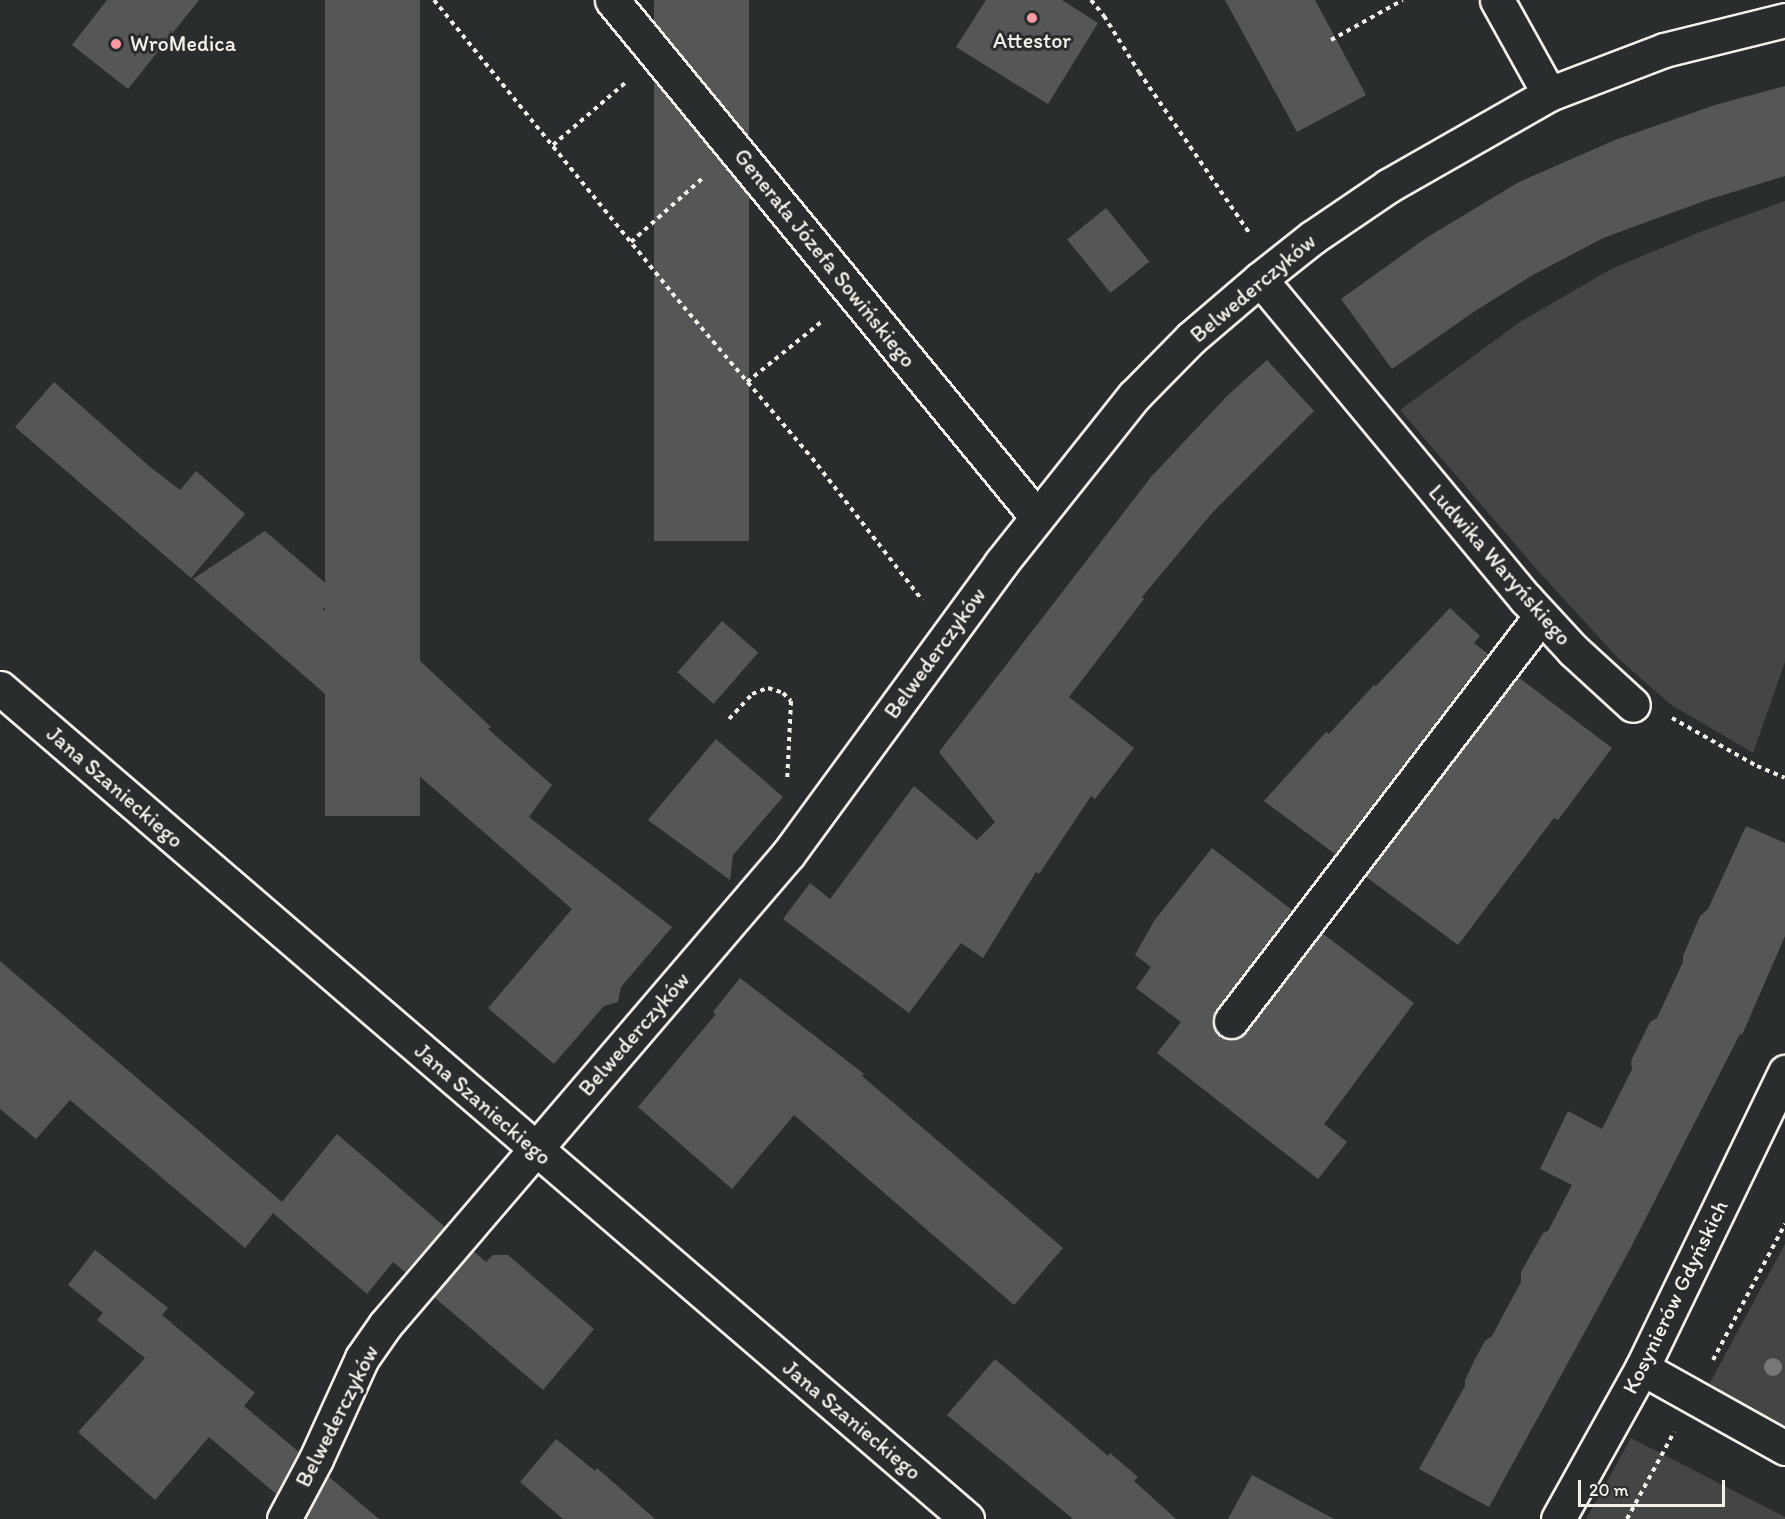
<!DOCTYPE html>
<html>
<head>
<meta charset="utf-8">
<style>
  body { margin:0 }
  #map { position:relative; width:1785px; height:1519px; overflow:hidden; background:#2a2d2e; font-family:Itim,sans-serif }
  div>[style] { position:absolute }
  .green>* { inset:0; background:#444645 }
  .building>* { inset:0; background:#555756; transform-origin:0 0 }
  .path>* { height:4px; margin-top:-2px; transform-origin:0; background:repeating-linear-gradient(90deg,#f4f1e8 0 4.5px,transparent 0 9px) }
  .roads { filter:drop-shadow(2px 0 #f4f1e8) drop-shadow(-2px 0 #f4f1e8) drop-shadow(0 2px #f4f1e8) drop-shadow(0 -2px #f4f1e8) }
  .minor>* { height:33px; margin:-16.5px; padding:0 16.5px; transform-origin:16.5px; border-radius:16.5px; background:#2a2d2e }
  .trees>* { width:18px; height:18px; margin:-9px; border-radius:50%; background:#777875 }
  .dots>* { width:16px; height:16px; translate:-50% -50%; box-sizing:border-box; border:3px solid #2a2d2e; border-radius:50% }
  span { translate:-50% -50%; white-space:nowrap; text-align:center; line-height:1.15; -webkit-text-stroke:6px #2a2d2e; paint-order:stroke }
  .poi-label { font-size:22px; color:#f4f1e8 }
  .left { translate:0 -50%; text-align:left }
  .street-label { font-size:22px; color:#f4f1e8 }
  .scale { position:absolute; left:1578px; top:1480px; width:147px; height:27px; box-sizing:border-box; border:3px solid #f4f1e8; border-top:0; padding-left:8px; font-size:18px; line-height:21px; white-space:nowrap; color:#f4f1e8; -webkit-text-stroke:4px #2a2d2e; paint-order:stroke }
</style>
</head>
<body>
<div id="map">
  <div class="green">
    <div style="clip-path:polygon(1785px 201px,1785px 662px,1753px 753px,1670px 704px,1618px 658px,1539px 572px,1400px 410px,1520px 322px,1611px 269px,1700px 232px)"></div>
    <div style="clip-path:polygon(1785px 1244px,1785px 1435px,1706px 1390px)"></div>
    <div style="clip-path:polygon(1631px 1438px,1785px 1517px,1785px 1519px,1586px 1519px)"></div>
  </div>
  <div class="building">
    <div style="clip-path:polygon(107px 0,199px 0,128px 89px,72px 45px)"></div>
    <div style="left:325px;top:0;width:95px;height:816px"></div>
    <div style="left:654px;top:0;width:95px;height:541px"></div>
    <div style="clip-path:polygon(986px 0,1062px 0,1098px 23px,1048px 104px,956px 47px)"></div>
    <div style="clip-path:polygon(1225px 0,1315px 0,1366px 95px,1297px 132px)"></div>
    <div style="clip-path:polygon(1785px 86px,1785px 176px,1707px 200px,1603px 238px,1531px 276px,1475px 311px,1392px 369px,1341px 299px,1426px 238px,1519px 182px,1615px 140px,1715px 105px)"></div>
    <div style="left:1106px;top:208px;width:69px;height:50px;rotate:51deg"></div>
    <div style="clip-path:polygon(1267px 360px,1314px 411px,1212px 513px,1142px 597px,1144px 599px,1069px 697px,1134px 748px,1095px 799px,1091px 796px,1039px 874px,1036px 872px,983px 958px,961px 943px,909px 1013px,783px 919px,810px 883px,830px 899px,914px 786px,977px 840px,995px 822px,939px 752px,1151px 477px,1228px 395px)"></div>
    <div style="clip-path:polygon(54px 382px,149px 466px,180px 490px,196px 471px,245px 514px,191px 578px,15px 427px)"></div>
    <div style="clip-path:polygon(265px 531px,337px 593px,323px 609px,348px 638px,384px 669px,403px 645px,491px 727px,488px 729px,552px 785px,529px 817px,672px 927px,621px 987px,618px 1002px,604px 1006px,554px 1064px,488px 1008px,572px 909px,193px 579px)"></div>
    <div style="clip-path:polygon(1450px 608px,1480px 636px,1474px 643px,1488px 654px,1335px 854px,1264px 801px,1326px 732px,1329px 734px,1374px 685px,1376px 686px)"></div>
    <div style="left:722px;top:621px;width:48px;height:68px;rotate:41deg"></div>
    <div style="clip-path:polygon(1518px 677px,1612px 748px,1558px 820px,1554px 818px,1458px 945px,1365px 876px)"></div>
    <div style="clip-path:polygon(716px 739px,783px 797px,733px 855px,730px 880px,648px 820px)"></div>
    <div style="clip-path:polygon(1746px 826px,1785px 843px,1785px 936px,1742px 1035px,1740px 1034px,1629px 1251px,1489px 1507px,1419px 1469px,1465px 1386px,1465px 1380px,1475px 1359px,1485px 1341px,1492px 1336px,1521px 1282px,1521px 1272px,1543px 1233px,1548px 1231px,1572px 1185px,1540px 1169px,1568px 1111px,1602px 1129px,1632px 1069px,1631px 1061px,1650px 1022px,1657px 1018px,1683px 962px,1683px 956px,1700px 916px,1708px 909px)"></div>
    <div style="clip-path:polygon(1212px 848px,1292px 910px,1216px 1010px,1212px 1019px,1214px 1028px,1219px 1035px,1229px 1040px,1238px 1038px,1245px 1033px,1322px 933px,1414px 1003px,1324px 1124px,1347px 1142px,1318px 1179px,1157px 1053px,1181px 1022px,1136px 988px,1151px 967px,1135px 955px,1154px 921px)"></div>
    <div style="clip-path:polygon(0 961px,282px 1202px,245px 1248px,70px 1100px,36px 1139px,0 1109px)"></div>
    <div style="clip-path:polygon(740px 978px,864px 1074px,862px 1076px,1063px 1248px,1014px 1305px,794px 1115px,732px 1189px,638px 1107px,716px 1014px,713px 1012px)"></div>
    <div style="clip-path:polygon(337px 1134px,445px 1227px,405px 1272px,393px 1262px,367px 1294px,273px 1213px)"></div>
    <div style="clip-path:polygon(95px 1250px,168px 1308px,162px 1315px,255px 1393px,244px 1406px,299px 1452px,276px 1494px,209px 1437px,155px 1500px,78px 1432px,145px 1358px,97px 1320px,103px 1313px,68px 1285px)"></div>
    <div style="clip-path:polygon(473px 1251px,486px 1262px,493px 1255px,508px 1255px,594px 1329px,543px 1390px,434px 1297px)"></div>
    <div style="clip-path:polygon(995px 1359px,1108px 1456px,1110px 1453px,1138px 1477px,1134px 1481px,1176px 1519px,1073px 1519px,947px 1415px)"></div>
    <div style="clip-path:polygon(556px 1439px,595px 1471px,597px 1468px,655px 1519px,563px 1519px,520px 1482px)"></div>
    <div style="clip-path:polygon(1252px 1475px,1334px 1519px,1228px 1519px)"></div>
    <div style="clip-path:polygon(328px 1476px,379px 1519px,305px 1519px)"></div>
  </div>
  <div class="path">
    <div style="left:434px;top:0;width:377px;rotate:50.9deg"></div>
    <div style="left:672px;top:293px;width:216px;rotate:49.7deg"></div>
    <div style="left:812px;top:458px;width:180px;rotate:52.2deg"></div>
    <div style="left:1091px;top:0;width:21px;rotate:51deg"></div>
    <div style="left:1104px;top:16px;width:66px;rotate:58deg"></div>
    <div style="left:1139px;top:72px;width:196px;rotate:55.6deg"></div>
    <div style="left:1331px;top:40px;width:82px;rotate:-29.1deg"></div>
    <div style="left:553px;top:145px;width:95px;rotate:-40.7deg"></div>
    <div style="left:631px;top:242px;width:98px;rotate:-41.7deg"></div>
    <div style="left:747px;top:382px;width:95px;rotate:-39deg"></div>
    <div style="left:1672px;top:718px;width:98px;rotate:29.5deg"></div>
    <div style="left:1757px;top:766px;width:30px;rotate:23deg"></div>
    <div style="left:729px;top:719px;width:34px;rotate:-47deg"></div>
    <div style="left:752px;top:694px;width:17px;rotate:-21deg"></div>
    <div style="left:768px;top:688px;width:16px;rotate:18deg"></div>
    <div style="left:783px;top:693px;width:11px;rotate:45deg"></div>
    <div style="left:791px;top:701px;width:81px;rotate:92.8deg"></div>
    <div style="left:1713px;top:1360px;width:154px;rotate:-62.1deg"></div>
    <div style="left:1627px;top:1519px;width:99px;rotate:-61.6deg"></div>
  </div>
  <div class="roads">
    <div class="minor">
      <div style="left:612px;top:0;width:669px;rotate:50.58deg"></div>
      <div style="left:1497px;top:0;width:107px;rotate:61deg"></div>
      <div style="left:1260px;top:279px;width:415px;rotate:50.3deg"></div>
      <div style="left:1525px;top:598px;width:71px;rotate:47.3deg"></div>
      <div style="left:1573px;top:650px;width:81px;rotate:42.5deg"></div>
      <div style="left:0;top:688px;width:1275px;rotate:40.67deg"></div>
      <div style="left:1231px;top:1021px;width:510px;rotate:-52.57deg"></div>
      <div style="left:1642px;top:1368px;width:164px;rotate:29.2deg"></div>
      <div style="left:284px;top:1519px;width:68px;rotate:-61.9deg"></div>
      <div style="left:316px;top:1459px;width:111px;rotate:-65.5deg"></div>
      <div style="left:362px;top:1358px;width:40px;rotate:-55.1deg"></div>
      <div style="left:385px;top:1325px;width:621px;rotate:-49.44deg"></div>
      <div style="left:789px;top:853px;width:359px;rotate:-53.8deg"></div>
      <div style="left:1001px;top:563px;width:213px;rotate:-51.5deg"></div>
      <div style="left:1134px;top:396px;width:81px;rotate:-45.5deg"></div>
      <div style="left:1191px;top:338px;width:91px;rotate:-40.5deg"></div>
      <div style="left:1260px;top:279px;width:68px;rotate:-38.4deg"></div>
      <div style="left:1313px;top:237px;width:91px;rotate:-34.2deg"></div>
      <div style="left:1388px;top:186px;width:185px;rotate:-29.7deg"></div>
      <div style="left:1549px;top:94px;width:123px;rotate:-20.9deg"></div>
      <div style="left:1664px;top:50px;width:125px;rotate:-13.9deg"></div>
      <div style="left:1558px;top:1519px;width:173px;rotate:-60.9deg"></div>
      <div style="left:1642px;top:1368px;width:329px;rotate:-64.2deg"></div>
    </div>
  </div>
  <div class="trees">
    <div style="left:1773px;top:1367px"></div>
  </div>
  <div class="dots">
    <div style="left:1032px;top:18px;background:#ff9aa2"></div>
    <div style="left:116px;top:44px;background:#ff9aa2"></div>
  </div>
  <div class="poi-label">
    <span style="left:1032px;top:41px">Attestor</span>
    <span class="left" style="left:130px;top:44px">WroMedica</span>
  </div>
  <div class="street-label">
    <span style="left:825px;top:258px;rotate:51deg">Generała Józefa Sowińskiego</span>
    <span style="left:1253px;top:288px;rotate:-40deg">Belwederczyków</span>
    <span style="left:1500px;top:565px;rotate:49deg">Ludwika Waryńskiego</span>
    <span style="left:935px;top:653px;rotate:-54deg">Belwederczyków</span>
    <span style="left:115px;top:787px;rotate:41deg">Jana Szanieckiego</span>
    <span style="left:634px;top:1034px;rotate:-49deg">Belwederczyków</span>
    <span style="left:483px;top:1104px;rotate:41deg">Jana Szanieckiego</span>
    <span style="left:1675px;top:1297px;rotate:-64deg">Kosynierów Gdyńskich</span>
    <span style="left:337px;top:1416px;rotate:-63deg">Belwederczyków</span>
    <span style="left:852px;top:1420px;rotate:40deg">Jana Szanieckiego</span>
  </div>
  <div class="scale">20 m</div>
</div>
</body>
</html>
